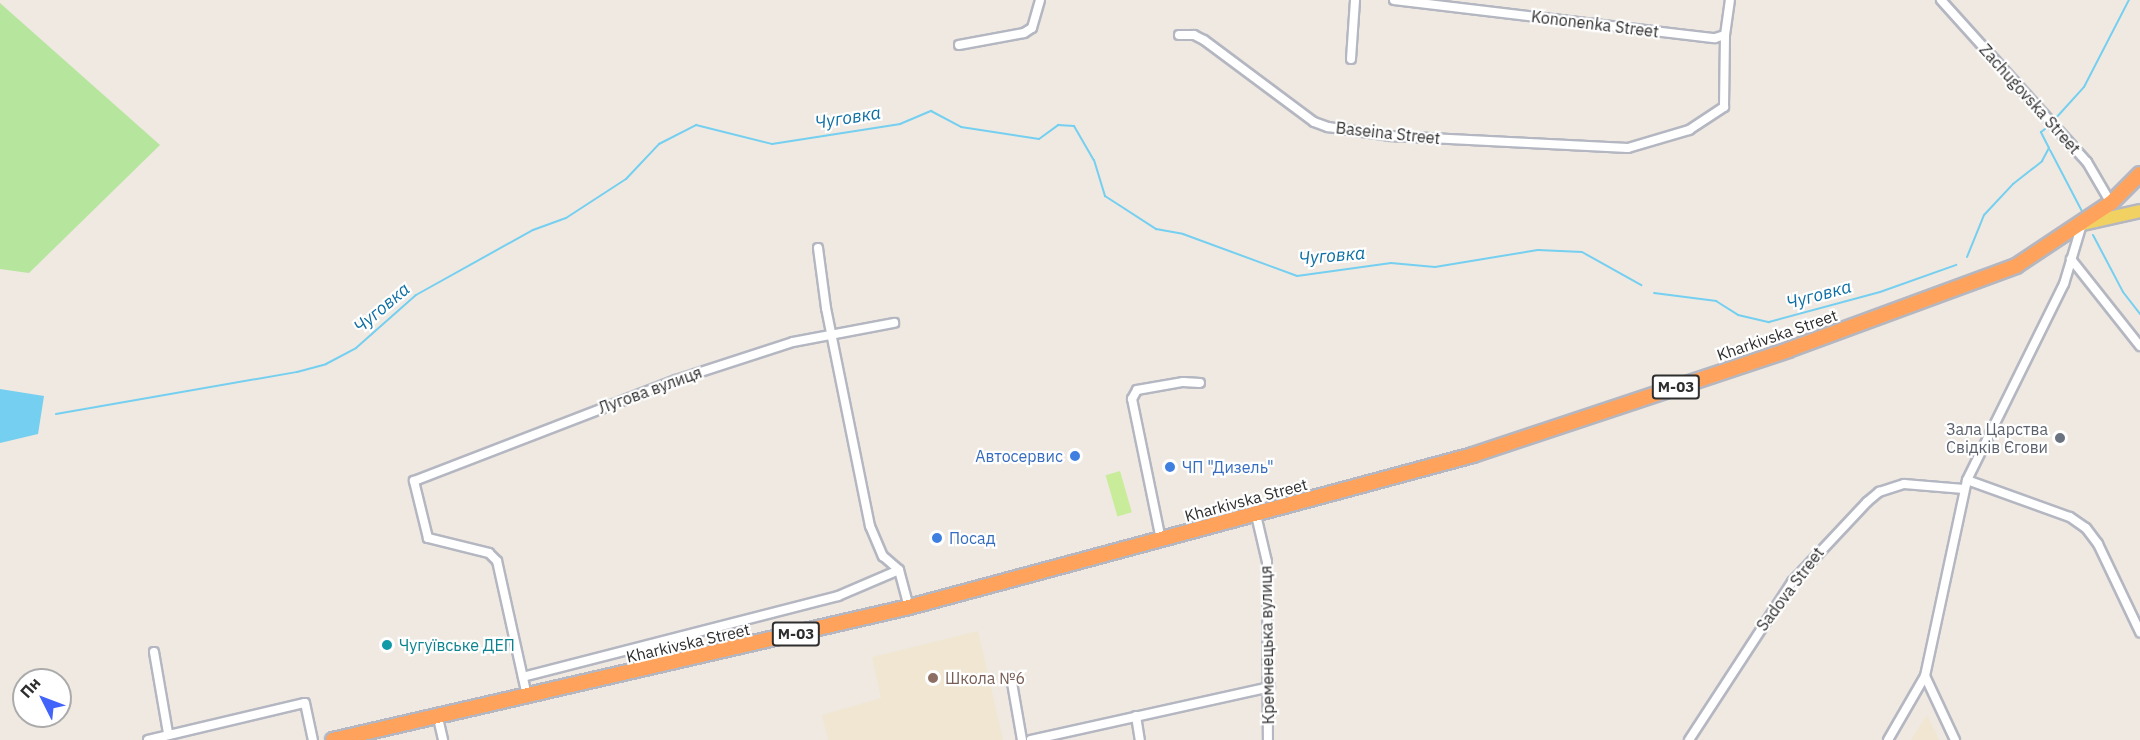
<!DOCTYPE html>
<html>
<head>
<meta charset="utf-8">
<style>
  body { margin:0 }
  #map { position:relative; width:2140px; height:740px; overflow:hidden; background:#efe9e1; font-family:"IBM Plex Sans",sans-serif }
  div>[style] { position:absolute }
  .education>* { inset:0; background:#f0e6d1 }
  .green>* { inset:0; background:#b6e59e }
  .pitch>* { inset:0; background:#c9ec9a; transform-origin:0 0 }
  .water>* { inset:0; background:#75cff0 }
  .stream>* { height:2px; margin:-1px; padding:0 1px; transform-origin:1px; border-radius:1px; background:#75cff0 }
  .roads { filter:drop-shadow(2px 0 #b4b7c1) drop-shadow(-2px 0 #b4b7c1) drop-shadow(0 2px #b4b7c1) drop-shadow(0 -2px #b4b7c1) }
  .street>* { height:8px; margin:-4px; padding:0 4px; transform-origin:4px; border-radius:4px; background:#fff }
  .primary>* { height:12px; margin:-6px; padding:0 6px; transform-origin:6px; border-radius:6px; background:#f2d163 }
  .highway>* { height:14px; margin:-7px; padding:0 7px; transform-origin:7px; border-radius:7px; background:#ffa35c }
  .dots>* { width:16px; height:16px; translate:-50% -50%; box-sizing:border-box; border:3px solid #fff; border-radius:50% }
  span { translate:-50% -50%; white-space:nowrap; text-align:center; line-height:1.15; -webkit-text-stroke:4.5px #fff; paint-order:stroke }
  .shield-label span { padding:2px 4px; background:#fff; border:2px solid; border-radius:4px; -webkit-text-stroke-width:0 }
  .shield-label { font-size:15px; color:#2e2e2e; font-weight:700 }
  .street-label { font-size:16px; color:#2e2e2e }
  .worship-label { font-size:16px; color:#5b616d }
  .right { translate:-100% -50%; text-align:right }
  .shop-label { font-size:16px; color:#366cbe }
  .left { translate:0 -50%; text-align:left }
  .culture-label { font-size:16px; color:#0d838f }
  .education-label { font-size:16px; color:#785e54 }
  .water-label { font-size:18px; color:#0d6fa3; font-style:italic }
  .north { position:absolute; left:12px; top:668px; width:60px; height:60px; box-sizing:border-box; background:#fff; border:2px solid #ababab; border-radius:50%; rotate:312deg; font-size:16px; font-weight:700; line-height:24px; text-align:center; color:#2e2e2e }
  .north::after { content:''; display:block; margin:auto; width:21px; height:27px; background:#4264fb; clip-path:polygon(50% 0,100% 100%,50% 72%,0 100%) }
</style>
</head>
<body>
<div id="map">
  <div class="education">
    <div style="clip-path:polygon(978px 631px,1003px 740px,828px 740px,822px 715px,881px 698px,872px 657px)"></div>
    <div style="clip-path:polygon(1927px 715px,1939px 740px,1911px 740px)"></div>
  </div>
  <div class="green">
    <div style="clip-path:polygon(0 3px,160px 145px,29px 273px,0 269px)"></div>
  </div>
  <div class="pitch">
    <div style="left:1120px;top:471px;width:43px;height:15px;rotate:74deg"></div>
  </div>
  <div class="water">
    <div style="clip-path:polygon(0 389px,44px 396px,38px 434px,0 443px)"></div>
  </div>
  <div class="stream">
    <div style="left:2055px;top:119px;width:43px;rotate:-47.8deg"></div>
    <div style="left:2084px;top:87px;width:98px;rotate:-62.7deg"></div>
    <div style="left:2050px;top:150px;width:71px;rotate:62.4deg"></div>
    <div style="left:2093px;top:235px;width:64px;rotate:62.2deg"></div>
    <div style="left:2123px;top:292px;width:28px;rotate:52deg"></div>
    <div style="left:1967px;top:257px;width:45px;rotate:-68deg"></div>
    <div style="left:1984px;top:215px;width:42px;rotate:-46.9deg"></div>
    <div style="left:2013px;top:184px;width:37px;rotate:-38deg"></div>
    <div style="left:2042px;top:161px;width:15px;rotate:-62deg"></div>
    <div style="left:2049px;top:148px;width:18px;rotate:-117deg"></div>
    <div style="left:2041px;top:132px;width:5px;rotate:-37deg"></div>
    <div style="left:1654px;top:293px;width:63px;rotate:7.4deg"></div>
    <div style="left:1716px;top:301px;width:26px;rotate:32deg"></div>
    <div style="left:1738px;top:315px;width:32px;rotate:13deg"></div>
    <div style="left:1769px;top:322px;width:115px;rotate:-15.1deg"></div>
    <div style="left:1880px;top:292px;width:81px;rotate:-19.6deg"></div>
    <div style="left:56px;top:414px;width:245px;rotate:-9.9deg"></div>
    <div style="left:297px;top:372px;width:30px;rotate:-15deg"></div>
    <div style="left:326px;top:364px;width:34px;rotate:-28deg"></div>
    <div style="left:356px;top:348px;width:80px;rotate:-41.5deg"></div>
    <div style="left:416px;top:295px;width:134px;rotate:-29.1deg"></div>
    <div style="left:533px;top:230px;width:35px;rotate:-20deg"></div>
    <div style="left:566px;top:218px;width:72px;rotate:-33deg"></div>
    <div style="left:626px;top:179px;width:48px;rotate:-46.7deg"></div>
    <div style="left:659px;top:144px;width:42px;rotate:-27.2deg"></div>
    <div style="left:696px;top:125px;width:78px;rotate:14deg"></div>
    <div style="left:772px;top:144px;width:130px;rotate:-8.9deg"></div>
    <div style="left:900px;top:124px;width:34px;rotate:-23deg"></div>
    <div style="left:931px;top:111px;width:34px;rotate:28deg"></div>
    <div style="left:961px;top:127px;width:79px;rotate:8.7deg"></div>
    <div style="left:1039px;top:139px;width:24px;rotate:-36deg"></div>
    <div style="left:1058px;top:125px;width:16px;rotate:4deg"></div>
    <div style="left:1074px;top:126px;width:39px;rotate:60deg"></div>
    <div style="left:1094px;top:160px;width:38px;rotate:73deg"></div>
    <div style="left:1105px;top:196px;width:61px;rotate:32.9deg"></div>
    <div style="left:1156px;top:229px;width:27px;rotate:10deg"></div>
    <div style="left:1183px;top:234px;width:121px;rotate:20.2deg"></div>
    <div style="left:1297px;top:276px;width:95px;rotate:-7.9deg"></div>
    <div style="left:1391px;top:263px;width:44px;rotate:5.2deg"></div>
    <div style="left:1435px;top:267px;width:104px;rotate:-9.4deg"></div>
    <div style="left:1538px;top:250px;width:44px;rotate:2.6deg"></div>
    <div style="left:1582px;top:252px;width:68px;rotate:29.2deg"></div>
  </div>
  <div class="roads">
    <div class="street">
      <div style="left:1394px;top:0;width:323px;rotate:6.8deg"></div>
      <div style="left:1715px;top:38px;width:10px;rotate:-17deg"></div>
      <div style="left:1941px;top:0;width:218px;rotate:48deg"></div>
      <div style="left:2087px;top:162px;width:48px;rotate:59.7deg"></div>
      <div style="left:1179px;top:35px;width:15px"></div>
      <div style="left:1194px;top:35px;width:11px;rotate:27deg"></div>
      <div style="left:1204px;top:40px;width:137px;rotate:36.7deg"></div>
      <div style="left:1314px;top:122px;width:15px;rotate:20deg"></div>
      <div style="left:1328px;top:127px;width:63px;rotate:8.3deg"></div>
      <div style="left:1390px;top:136px;width:238px;rotate:2.9deg"></div>
      <div style="left:1628px;top:148px;width:64px;rotate:-16.4deg"></div>
      <div style="left:1689px;top:130px;width:42px;rotate:-33.3deg"></div>
      <div style="left:1724px;top:107px;width:72px;rotate:-89.2deg"></div>
      <div style="left:1725px;top:35px;width:35px;rotate:-82deg"></div>
      <div style="left:959px;top:45px;width:66px;rotate:-10.5deg"></div>
      <div style="left:1024px;top:33px;width:9px;rotate:-32deg"></div>
      <div style="left:1032px;top:28px;width:29px;rotate:-74deg"></div>
      <div style="left:1351px;top:59px;width:59px;rotate:-86.1deg"></div>
      <div style="left:818px;top:248px;width:61px;rotate:82.4deg"></div>
      <div style="left:826px;top:308px;width:222px;rotate:78.6deg"></div>
      <div style="left:870px;top:526px;width:33px;rotate:67deg"></div>
      <div style="left:883px;top:556px;width:21px;rotate:41deg"></div>
      <div style="left:899px;top:570px;width:38px;rotate:75deg"></div>
      <div style="left:2071px;top:259px;width:111px;rotate:51.6deg"></div>
      <div style="left:1967px;top:480px;width:109px;rotate:19.8deg"></div>
      <div style="left:2070px;top:517px;width:19px;rotate:35deg"></div>
      <div style="left:2086px;top:528px;width:20px;rotate:53deg"></div>
      <div style="left:2098px;top:544px;width:98px;rotate:64.5deg"></div>
      <div style="left:1256px;top:515px;width:48px;rotate:76.8deg"></div>
      <div style="left:1267px;top:562px;width:178px;rotate:89.7deg"></div>
      <div style="left:1161px;top:540px;width:144px;rotate:-101.6deg"></div>
      <div style="left:1132px;top:399px;width:10px;rotate:-61deg"></div>
      <div style="left:1137px;top:390px;width:47px;rotate:-9.9deg"></div>
      <div style="left:1183px;top:382px;width:17px;rotate:3deg"></div>
      <div style="left:154px;top:652px;width:82px;rotate:80.2deg"></div>
      <div style="left:1925px;top:676px;width:71px;rotate:64.9deg"></div>
      <div style="left:523px;top:677px;width:325px;rotate:-14.4deg"></div>
      <div style="left:838px;top:596px;width:66px;rotate:-23.1deg"></div>
      <div style="left:1011px;top:677px;width:64px;rotate:80.1deg"></div>
      <div style="left:527px;top:696px;width:138px;rotate:-102.5deg"></div>
      <div style="left:497px;top:561px;width:11px;rotate:-135deg"></div>
      <div style="left:489px;top:553px;width:63px;rotate:-166.2deg"></div>
      <div style="left:428px;top:538px;width:59px;rotate:-103.8deg"></div>
      <div style="left:414px;top:481px;width:281px;rotate:-21.1deg"></div>
      <div style="left:676px;top:380px;width:123px;rotate:-18deg"></div>
      <div style="left:793px;top:342px;width:103px;rotate:-10.7deg"></div>
      <div style="left:1136px;top:716px;width:24px;rotate:81deg"></div>
      <div style="left:438px;top:718px;width:23px;rotate:77deg"></div>
      <div style="left:148px;top:740px;width:161px;rotate:-13.3deg"></div>
      <div style="left:305px;top:703px;width:38px;rotate:78deg"></div>
      <div style="left:1031px;top:740px;width:245px;rotate:-12.5deg"></div>
      <div style="left:1689px;top:740px;width:189px;rotate:-56.9deg"></div>
      <div style="left:1792px;top:582px;width:110px;rotate:-46.8deg"></div>
      <div style="left:1867px;top:502px;width:16px;rotate:-40deg"></div>
      <div style="left:1879px;top:492px;width:26px;rotate:-18deg"></div>
      <div style="left:1904px;top:484px;width:60px;rotate:4.8deg"></div>
      <div style="left:1888px;top:740px;width:74px;rotate:-60deg"></div>
      <div style="left:1925px;top:676px;width:200px;rotate:-77.9deg"></div>
      <div style="left:1967px;top:480px;width:219px;rotate:-63.7deg"></div>
      <div style="left:2064px;top:284px;width:63px;rotate:-73.3deg"></div>
    </div>
    <div class="primary">
      <div style="left:2082px;top:224px;width:59px;rotate:-12.6deg"></div>
    </div>
    <div class="highway">
      <div style="left:333px;top:740px;width:591px;rotate:-13deg"></div>
      <div style="left:909px;top:607px;width:584px;rotate:-15.08deg"></div>
      <div style="left:1473px;top:455px;width:332px;rotate:-18.4deg"></div>
      <div style="left:1788px;top:350px;width:243px;rotate:-20.2deg"></div>
      <div style="left:2016px;top:266px;width:114px;rotate:-33.6deg"></div>
      <div style="left:2111px;top:203px;width:41px;rotate:-45deg"></div>
    </div>
  </div>
  <div class="dots">
    <div style="left:2060px;top:438px;background:#6b7280"></div>
    <div style="left:1075px;top:456px;background:#3f7fe0"></div>
    <div style="left:1170px;top:467px;background:#3f7fe0"></div>
    <div style="left:937px;top:538px;background:#3f7fe0"></div>
    <div style="left:387px;top:645px;background:#0f9aa8"></div>
    <div style="left:933px;top:678px;background:#8d6e63"></div>
  </div>
  <div class="shield-label">
    <span style="left:1676px;top:387px">М-03</span>
    <span style="left:796px;top:634px">М-03</span>
  </div>
  <div class="street-label">
    <span style="left:1595px;top:24px;rotate:7deg">Kononenka Street</span>
    <span style="left:2030px;top:99px;rotate:48deg">Zachugovska Street</span>
    <span style="left:1388px;top:133px;rotate:6deg">Baseina Street</span>
    <span style="left:1777px;top:335px;rotate:-19deg">Kharkivska Street</span>
    <span style="left:650px;top:390px;rotate:-20deg">Лугова вулиця</span>
    <span style="left:1246px;top:500px;rotate:-15deg">Kharkivska Street</span>
    <span style="left:1790px;top:589px;rotate:-53deg">Sadova Street</span>
    <span style="left:688px;top:643px;rotate:-13deg">Kharkivska Street</span>
    <span style="left:1267px;top:645px;rotate:-91deg">Кременецька вулиця</span>
  </div>
  <div class="worship-label">
    <span class="right" style="left:2048px;top:438px">Зала Царства<br>Свідків Єгови</span>
  </div>
  <div class="shop-label">
    <span class="right" style="left:1063px;top:456px">Автосервис</span>
    <span class="left" style="left:1182px;top:467px">ЧП "Дизель"</span>
    <span class="left" style="left:949px;top:538px">Посад</span>
  </div>
  <div class="culture-label">
    <span class="left" style="left:399px;top:645px">Чугуївське ДЕП</span>
  </div>
  <div class="education-label">
    <span class="left" style="left:945px;top:678px">Школа №6</span>
  </div>
  <div class="water-label">
    <span style="left:848px;top:118px;rotate:-9deg">Чуговка</span>
    <span style="left:1332px;top:256px;rotate:-5deg">Чуговка</span>
    <span style="left:1819px;top:295px;rotate:-15deg">Чуговка</span>
    <span style="left:382px;top:308px;rotate:-40deg">Чуговка</span>
  </div>
  <div class="north">Пн</div>
</div>
</body>
</html>
